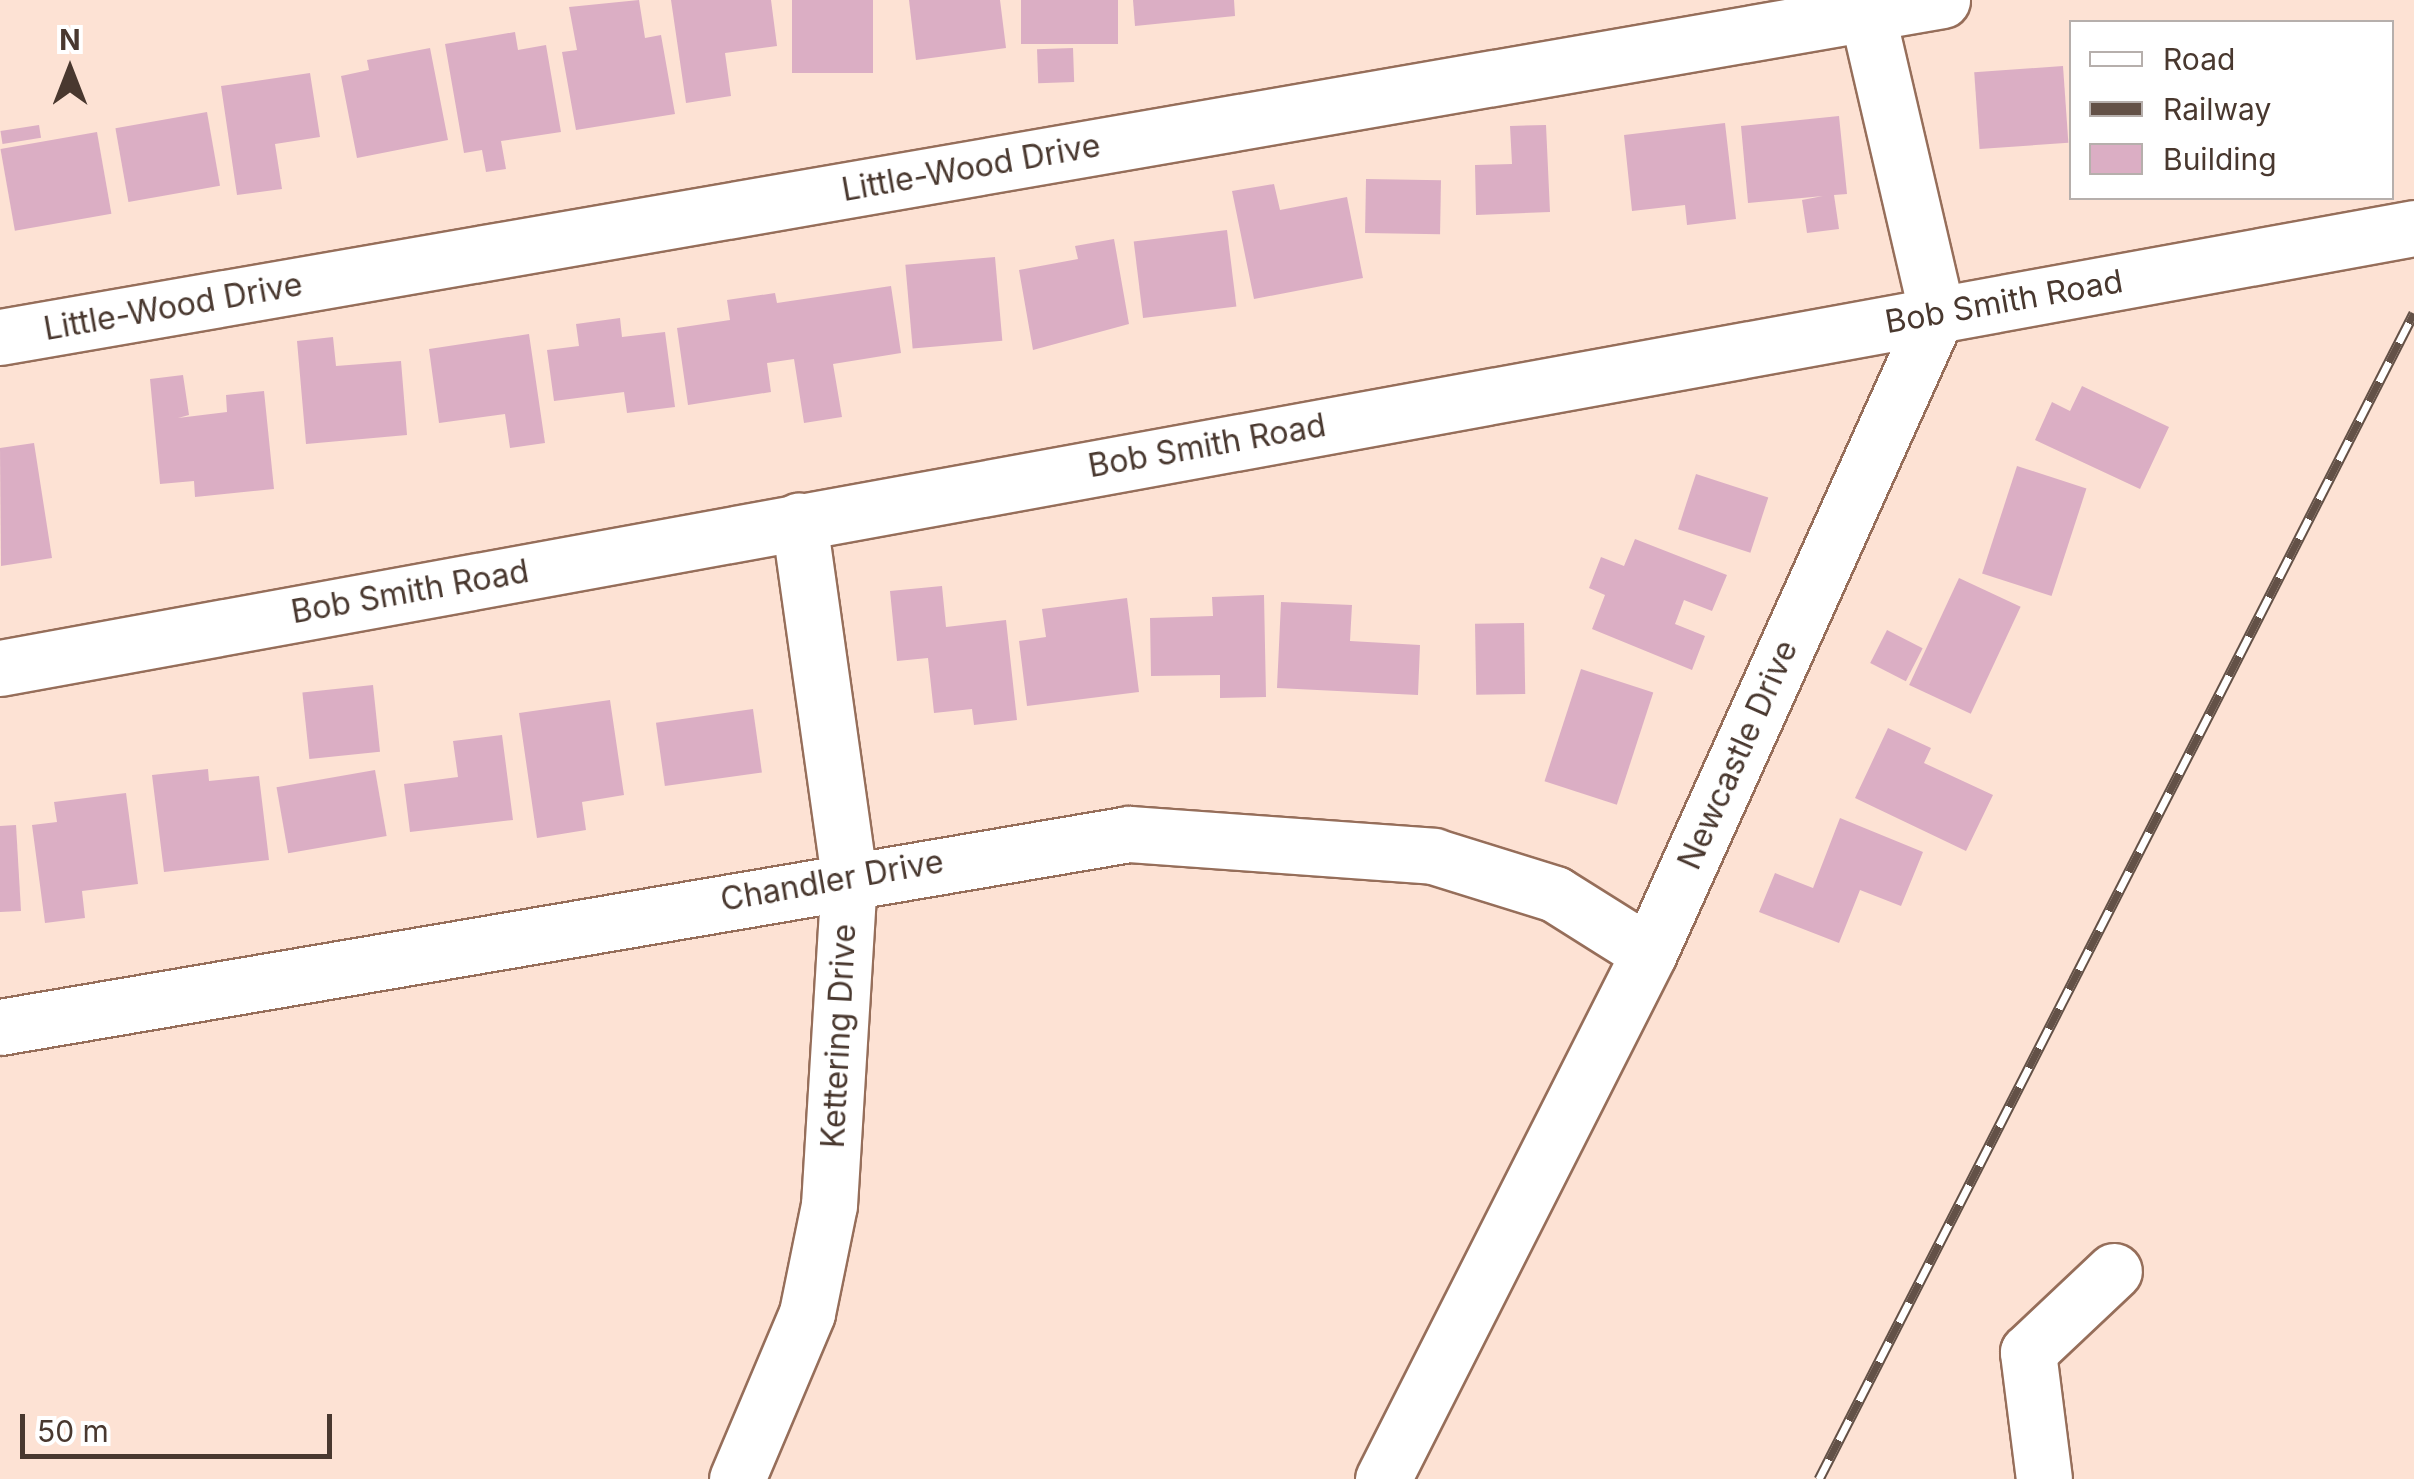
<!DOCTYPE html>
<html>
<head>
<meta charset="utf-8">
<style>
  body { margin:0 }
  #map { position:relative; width:2414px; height:1479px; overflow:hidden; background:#fde2d4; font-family:Inter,sans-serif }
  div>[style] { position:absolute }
  .building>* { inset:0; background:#dbaec4; transform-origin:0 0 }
  .roads { filter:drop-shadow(2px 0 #966e5a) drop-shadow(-2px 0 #966e5a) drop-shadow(0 2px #966e5a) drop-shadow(0 -2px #966e5a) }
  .minor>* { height:55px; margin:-27.5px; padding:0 27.5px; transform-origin:27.5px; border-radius:27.5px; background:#fff }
  .rail>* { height:11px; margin-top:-5.5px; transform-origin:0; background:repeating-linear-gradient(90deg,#fff 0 22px,#635147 0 44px); box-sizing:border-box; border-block:2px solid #635147 }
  span { translate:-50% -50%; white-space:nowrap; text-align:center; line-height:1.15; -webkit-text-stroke:10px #fff; paint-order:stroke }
  .street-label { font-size:32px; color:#49382f }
  .legend { position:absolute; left:2069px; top:20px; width:325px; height:180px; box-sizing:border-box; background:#fff; border:2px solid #b6afac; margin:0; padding:12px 18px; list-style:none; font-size:30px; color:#49382f }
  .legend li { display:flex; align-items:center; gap:20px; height:50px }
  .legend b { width:50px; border:2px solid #b6afac }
  .north { position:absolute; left:20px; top:20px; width:100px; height:100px; -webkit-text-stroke:8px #fff; paint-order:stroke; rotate:0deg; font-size:28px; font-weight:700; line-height:40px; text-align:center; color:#49382f }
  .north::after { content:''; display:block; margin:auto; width:35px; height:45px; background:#49382f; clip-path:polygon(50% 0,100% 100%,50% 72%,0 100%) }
  .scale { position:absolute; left:20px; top:1414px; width:312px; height:45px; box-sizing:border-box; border:5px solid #49382f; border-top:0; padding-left:12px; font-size:30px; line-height:35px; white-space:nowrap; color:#49382f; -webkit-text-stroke:8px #fff; paint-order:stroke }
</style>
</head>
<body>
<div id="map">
  <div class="building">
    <div style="clip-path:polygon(639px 0,645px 38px,661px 35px,675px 114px,576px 130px,562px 52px,577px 50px,569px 7px)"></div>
    <div style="clip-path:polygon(671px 0,771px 0,777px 46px,725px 53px,731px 96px,686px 103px)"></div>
    <div style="left:792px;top:0;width:81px;height:73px"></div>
    <div style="clip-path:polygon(909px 0,1000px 0,1006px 48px,916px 60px)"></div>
    <div style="left:1021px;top:0;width:97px;height:44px"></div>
    <div style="clip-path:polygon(1133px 0,1234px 0,1235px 16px,1135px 26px)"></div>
    <div style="clip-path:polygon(515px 32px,518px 50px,546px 45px,561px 132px,501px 141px,506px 169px,486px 172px,482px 150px,464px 153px,445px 44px)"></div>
    <div style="clip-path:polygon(430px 48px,448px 140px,357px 158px,341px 76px,369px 70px,367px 60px)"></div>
    <div style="left:1073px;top:48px;width:34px;height:36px;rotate:88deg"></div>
    <div style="left:2063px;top:66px;width:77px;height:89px;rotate:86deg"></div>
    <div style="clip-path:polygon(310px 73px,320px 137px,275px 144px,282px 189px,237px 195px,221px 86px)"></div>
    <div style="left:207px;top:112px;width:75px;height:93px;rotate:80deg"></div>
    <div style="clip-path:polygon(1839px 116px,1847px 194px,1834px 195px,1839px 229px,1807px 233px,1802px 200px,1823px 196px,1748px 203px,1741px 126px)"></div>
    <div style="clip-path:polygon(1725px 123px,1736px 219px,1687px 225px,1685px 205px,1632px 211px,1624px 135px)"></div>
    <div style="left:39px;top:125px;width:13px;height:39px;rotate:81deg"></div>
    <div style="clip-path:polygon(1546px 125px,1550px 212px,1476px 215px,1475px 165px,1512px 164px,1510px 126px)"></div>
    <div style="left:97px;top:132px;width:83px;height:98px;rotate:80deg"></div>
    <div style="left:1366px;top:179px;width:75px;height:54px;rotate:1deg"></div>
    <div style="clip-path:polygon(1274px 184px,1280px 210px,1347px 197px,1363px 278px,1254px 299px,1232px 191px)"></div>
    <div style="left:1227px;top:230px;width:77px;height:94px;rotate:83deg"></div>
    <div style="clip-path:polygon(1114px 239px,1129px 324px,1033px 350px,1019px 270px,1078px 259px,1075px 246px)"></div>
    <div style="left:995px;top:257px;width:84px;height:90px;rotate:85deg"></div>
    <div style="clip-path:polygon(891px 286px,901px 353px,833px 364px,842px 417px,804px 423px,794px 359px,767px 363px,771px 392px,688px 405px,677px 328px,730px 320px,727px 300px,775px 293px,777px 303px)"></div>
    <div style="clip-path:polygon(620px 318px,622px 337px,665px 332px,675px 407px,627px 413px,624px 392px,554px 401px,547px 350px,579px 346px,576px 324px)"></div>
    <div style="clip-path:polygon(529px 334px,545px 443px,510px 448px,505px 414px,439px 423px,429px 349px)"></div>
    <div style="clip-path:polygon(333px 337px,336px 366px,401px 361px,407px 435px,306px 444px,297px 341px)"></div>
    <div style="clip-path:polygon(183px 375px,189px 415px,178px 418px,227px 412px,226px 395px,264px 391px,274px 489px,195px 497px,194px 481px,160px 484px,150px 379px)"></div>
    <div style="clip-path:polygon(2082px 386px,2169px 427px,2140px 489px,2035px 440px,2052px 402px,2070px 411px)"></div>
    <div style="clip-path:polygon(34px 443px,52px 558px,1px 566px,0 448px)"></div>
    <div style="left:2017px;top:466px;width:73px;height:113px;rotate:18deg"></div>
    <div style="left:1696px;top:474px;width:76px;height:58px;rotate:18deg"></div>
    <div style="clip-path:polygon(1635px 539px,1727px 575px,1712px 611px,1684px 600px,1675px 624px,1705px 636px,1692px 670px,1592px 629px,1605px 595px,1589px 588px,1601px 557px,1624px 566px)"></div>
    <div style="left:1959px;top:578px;width:68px;height:118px;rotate:25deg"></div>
    <div style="clip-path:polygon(942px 586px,946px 627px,1006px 620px,1017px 720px,974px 725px,972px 709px,934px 713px,928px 658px,897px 661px,890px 591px)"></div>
    <div style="clip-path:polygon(1264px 595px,1266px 697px,1220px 698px,1220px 675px,1151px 676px,1150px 618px,1213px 616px,1212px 597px)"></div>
    <div style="clip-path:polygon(1127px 598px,1139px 692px,1027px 706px,1019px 641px,1046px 637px,1042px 609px)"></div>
    <div style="clip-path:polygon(1281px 602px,1352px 605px,1350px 641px,1420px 645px,1418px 695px,1277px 688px)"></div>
    <div style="left:1524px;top:623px;width:71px;height:49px;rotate:89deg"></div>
    <div style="left:1887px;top:630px;width:40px;height:37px;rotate:27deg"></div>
    <div style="left:1581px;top:669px;width:76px;height:118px;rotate:18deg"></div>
    <div style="left:373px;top:685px;width:67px;height:71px;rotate:84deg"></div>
    <div style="clip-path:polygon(610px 700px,624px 795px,582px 802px,586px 830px,537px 838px,519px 713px)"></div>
    <div style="left:753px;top:709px;width:64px;height:98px;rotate:82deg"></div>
    <div style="clip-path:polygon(1888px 728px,1931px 748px,1924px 763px,1993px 795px,1966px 851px,1855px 798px)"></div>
    <div style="clip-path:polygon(502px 735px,513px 820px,410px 832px,404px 784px,458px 777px,453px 741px)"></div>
    <div style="clip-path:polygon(208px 769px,209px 781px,259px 776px,269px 860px,164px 872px,152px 775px)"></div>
    <div style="left:375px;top:770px;width:67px;height:100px;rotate:80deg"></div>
    <div style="clip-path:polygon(126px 793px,138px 884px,82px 891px,85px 918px,45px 923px,32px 825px,57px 822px,54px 802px)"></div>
    <div style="clip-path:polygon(1840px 818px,1923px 852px,1901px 906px,1860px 890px,1839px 943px,1759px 912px,1775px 873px,1813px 888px)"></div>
    <div style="clip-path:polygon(16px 825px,21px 911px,0 912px,0 826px)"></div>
  </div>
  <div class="roads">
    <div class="minor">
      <div style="left:0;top:337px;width:1971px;rotate:-9.84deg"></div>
      <div style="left:0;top:668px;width:2454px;rotate:-10.33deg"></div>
      <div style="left:0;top:1027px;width:1145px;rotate:-9.7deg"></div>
      <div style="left:1129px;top:834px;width:305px;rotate:4.1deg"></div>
      <div style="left:1433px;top:856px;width:128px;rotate:17.3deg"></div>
      <div style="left:1555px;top:894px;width:111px;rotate:32.1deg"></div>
      <div style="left:737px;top:1479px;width:180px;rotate:-67.1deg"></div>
      <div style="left:807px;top:1313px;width:110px;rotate:-78.5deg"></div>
      <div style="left:829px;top:1205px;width:329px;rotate:-86.5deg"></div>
      <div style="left:849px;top:877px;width:360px;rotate:-98deg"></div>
      <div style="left:1383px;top:1479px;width:589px;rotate:-63.17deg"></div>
      <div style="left:1649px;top:953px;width:701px;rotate:-65.74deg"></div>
      <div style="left:1937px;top:314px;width:322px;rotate:-103.1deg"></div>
      <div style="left:2044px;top:1479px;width:128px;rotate:-97.2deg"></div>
      <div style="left:2028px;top:1352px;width:118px;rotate:-43.3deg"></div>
    </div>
  </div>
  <div class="rail">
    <div style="left:1819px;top:1479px;width:1309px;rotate:-62.97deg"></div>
  </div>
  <div class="street-label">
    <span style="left:971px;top:168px;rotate:-10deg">Little-Wood Drive</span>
    <span style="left:2004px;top:302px;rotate:-10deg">Bob Smith Road</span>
    <span style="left:173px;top:307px;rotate:-10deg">Little-Wood Drive</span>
    <span style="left:1207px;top:446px;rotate:-10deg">Bob Smith Road</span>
    <span style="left:410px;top:592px;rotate:-10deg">Bob Smith Road</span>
    <span style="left:1738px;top:755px;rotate:-66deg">Newcastle Drive</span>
    <span style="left:832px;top:881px;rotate:-10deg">Chandler Drive</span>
    <span style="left:839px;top:1036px;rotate:-87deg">Kettering Drive</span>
  </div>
  <ul class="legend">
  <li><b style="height:12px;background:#fff"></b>Road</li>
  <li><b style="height:12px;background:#635147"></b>Railway</li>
  <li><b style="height:28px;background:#dbaec4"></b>Building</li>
  </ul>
  <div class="north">N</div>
  <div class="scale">50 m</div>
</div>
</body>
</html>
